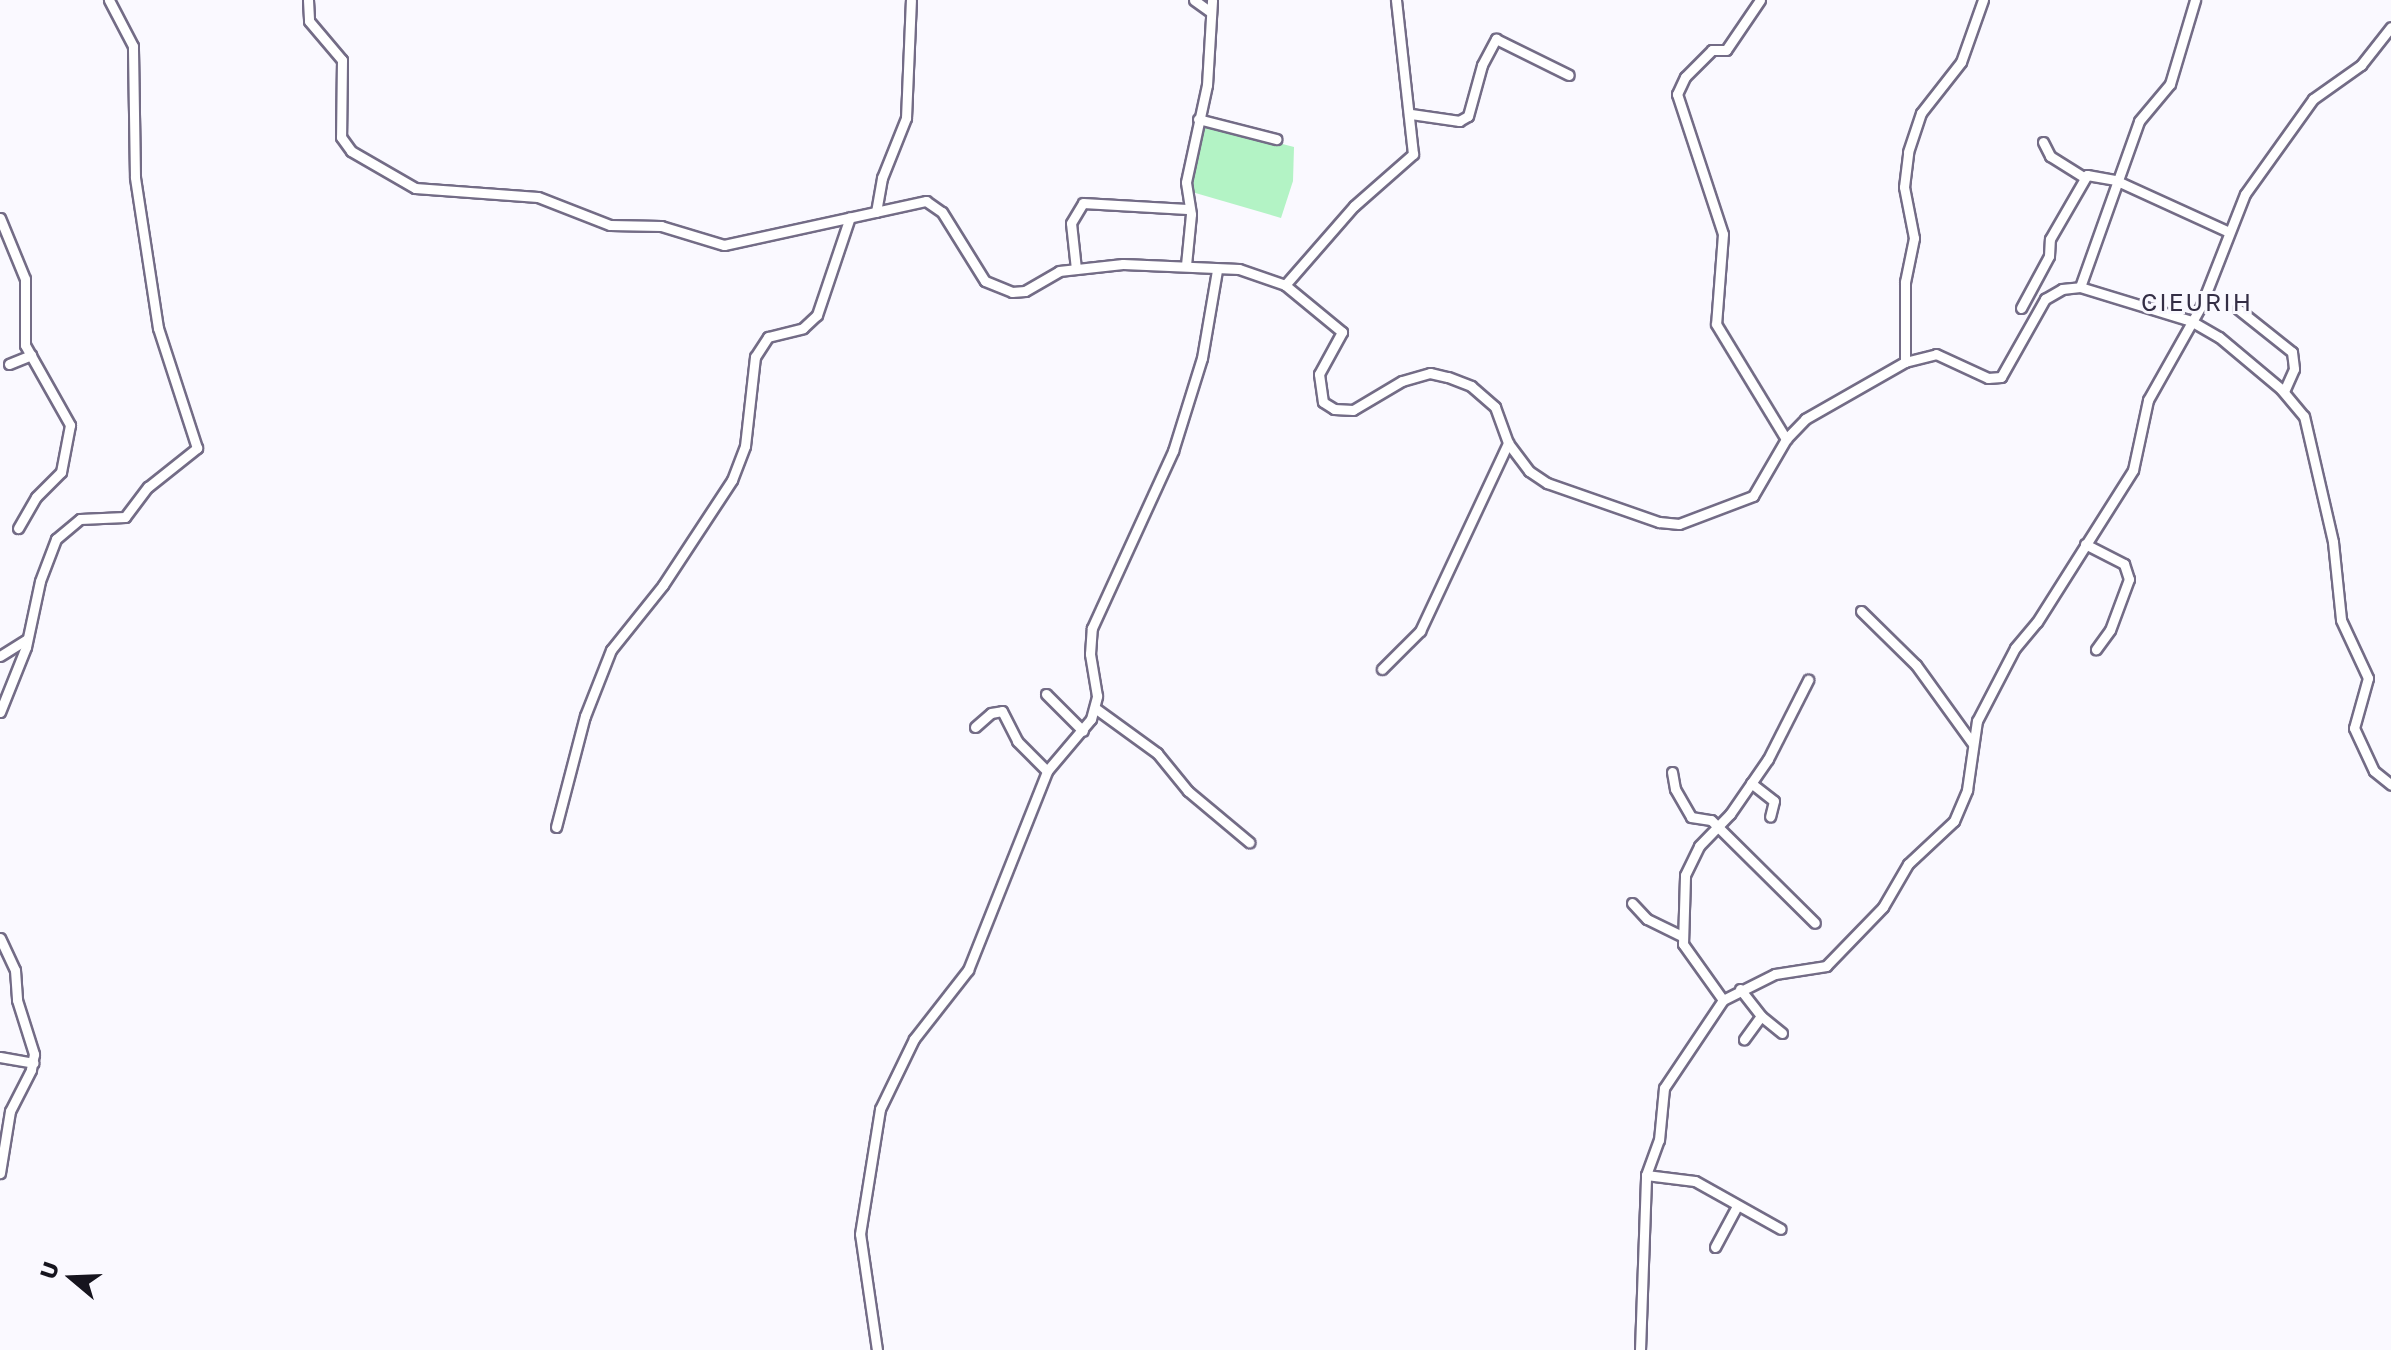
<!DOCTYPE html>
<html>
<head>
<meta charset="utf-8">
<style>
  body { margin:0 }
  #map { position:relative; width:2391px; height:1350px; overflow:hidden; background:#faf9ff; font-family:"Golos Text",sans-serif }
  div>[style] { position:absolute }
  .green>* { inset:0; background:#b3f3c5 }
  .roads { filter:drop-shadow(2px 0 #736c86) drop-shadow(-2px 0 #736c86) drop-shadow(0 2px #736c86) drop-shadow(0 -2px #736c86) }
  .minor>* { height:9px; margin:-4.5px; padding:0 4.5px; transform-origin:4.5px; border-radius:4.5px; background:#fff }
  span { translate:-50% -50%; white-space:nowrap; text-align:center; line-height:1.15; -webkit-text-stroke:6px #faf9ff; paint-order:stroke }
  .quarter-label { font-size:24px; color:#342e45; letter-spacing:2px }
  .north { position:absolute; left:32px; top:1238px; width:80px; height:80px; -webkit-text-stroke:6px #faf9ff; paint-order:stroke; rotate:289deg; font-size:22px; font-weight:700; line-height:32px; text-align:center; color:#16141e }
  .north::after { content:''; display:block; margin:auto; width:28px; height:36px; background:#16141e; clip-path:polygon(50% 0,100% 100%,50% 72%,0 100%) }
</style>
</head>
<body>
<div id="map">
  <div class="green">
    <div style="clip-path:polygon(1201px 123px,1294px 147px,1293px 181px,1281px 218px,1192px 192px)"></div>
  </div>
  <div class="roads">
    <div class="minor">
      <div style="left:308px;top:0;width:21px;rotate:87deg"></div>
      <div style="left:309px;top:21px;width:51px;rotate:49.8deg"></div>
      <div style="left:342px;top:60px;width:77px;rotate:90.7deg"></div>
      <div style="left:341px;top:137px;width:17px;rotate:54deg"></div>
      <div style="left:351px;top:151px;width:74px;rotate:30deg"></div>
      <div style="left:415px;top:188px;width:123px;rotate:4.2deg"></div>
      <div style="left:538px;top:197px;width:77px;rotate:21.3deg"></div>
      <div style="left:610px;top:225px;width:51px;rotate:1.1deg"></div>
      <div style="left:661px;top:226px;width:66px;rotate:16.8deg"></div>
      <div style="left:724px;top:245px;width:207px;rotate:-12.3deg"></div>
      <div style="left:926px;top:201px;width:19px;rotate:35deg"></div>
      <div style="left:942px;top:212px;width:81px;rotate:58.1deg"></div>
      <div style="left:985px;top:281px;width:29px;rotate:22deg"></div>
      <div style="left:1012px;top:292px;width:13px;rotate:-4deg"></div>
      <div style="left:1025px;top:291px;width:39px;rotate:-30deg"></div>
      <div style="left:1059px;top:271px;width:64px;rotate:-6.2deg"></div>
      <div style="left:1123px;top:264px;width:116px;rotate:2.5deg"></div>
      <div style="left:1239px;top:269px;width:49px;rotate:19.2deg"></div>
      <div style="left:1285px;top:285px;width:74px;rotate:39.5deg"></div>
      <div style="left:1342px;top:332px;width:48px;rotate:118.7deg"></div>
      <div style="left:1319px;top:374px;width:28px;rotate:82deg"></div>
      <div style="left:1323px;top:402px;width:13px;rotate:32deg"></div>
      <div style="left:1334px;top:409px;width:19px;rotate:3deg"></div>
      <div style="left:1353px;top:410px;width:57px;rotate:-30.6deg"></div>
      <div style="left:1402px;top:381px;width:29px;rotate:-16deg"></div>
      <div style="left:1430px;top:373px;width:18px;rotate:13deg"></div>
      <div style="left:1448px;top:377px;width:25px;rotate:21deg"></div>
      <div style="left:1471px;top:386px;width:32px;rotate:41deg"></div>
      <div style="left:1495px;top:407px;width:38px;rotate:70deg"></div>
      <div style="left:1508px;top:443px;width:35px;rotate:53deg"></div>
      <div style="left:1529px;top:471px;width:22px;rotate:34deg"></div>
      <div style="left:1547px;top:483px;width:119px;rotate:19.2deg"></div>
      <div style="left:1659px;top:522px;width:20px;rotate:6deg"></div>
      <div style="left:1679px;top:524px;width:79px;rotate:-20.7deg"></div>
      <div style="left:1753px;top:496px;width:66px;rotate:-59.9deg"></div>
      <div style="left:1786px;top:439px;width:28px;rotate:-46deg"></div>
      <div style="left:1805px;top:419px;width:115px;rotate:-29.7deg"></div>
      <div style="left:1905px;top:362px;width:32px;rotate:-14deg"></div>
      <div style="left:1936px;top:354px;width:57px;rotate:24.8deg"></div>
      <div style="left:1988px;top:378px;width:13px;rotate:-4deg"></div>
      <div style="left:2001px;top:377px;width:90px;rotate:-60.6deg"></div>
      <div style="left:2045px;top:299px;width:20px;rotate:-30deg"></div>
      <div style="left:2062px;top:289px;width:18px;rotate:-6deg"></div>
      <div style="left:2080px;top:287px;width:116px;rotate:17deg"></div>
      <div style="left:2191px;top:321px;width:32px;rotate:30deg"></div>
      <div style="left:2219px;top:337px;width:81px;rotate:40deg"></div>
      <div style="left:2281px;top:389px;width:35px;rotate:50deg"></div>
      <div style="left:2304px;top:416px;width:129px;rotate:77deg"></div>
      <div style="left:2333px;top:542px;width:78px;rotate:84.1deg"></div>
      <div style="left:2341px;top:620px;width:64px;rotate:65deg"></div>
      <div style="left:2368px;top:678px;width:52px;rotate:105.6deg"></div>
      <div style="left:2354px;top:728px;width:47px;rotate:65.1deg"></div>
      <div style="left:2374px;top:771px;width:22px;rotate:39deg"></div>
      <div style="left:1194px;top:0;width:19px;rotate:36deg"></div>
      <div style="left:1760px;top:0;width:60px;rotate:124.2deg"></div>
      <div style="left:1726px;top:50px;width:14px;rotate:180deg"></div>
      <div style="left:1712px;top:50px;width:38px;rotate:135deg"></div>
      <div style="left:1685px;top:77px;width:19px;rotate:115deg"></div>
      <div style="left:1677px;top:94px;width:147px;rotate:71.8deg"></div>
      <div style="left:1723px;top:234px;width:90px;rotate:94.4deg"></div>
      <div style="left:1716px;top:324px;width:135px;rotate:58.7deg"></div>
      <div style="left:1411px;top:114px;width:49px;rotate:8.3deg"></div>
      <div style="left:1459px;top:121px;width:10px;rotate:-29deg"></div>
      <div style="left:1468px;top:116px;width:53px;rotate:-74.6deg"></div>
      <div style="left:1482px;top:65px;width:30px;rotate:-62deg"></div>
      <div style="left:1496px;top:39px;width:81px;rotate:26.3deg"></div>
      <div style="left:1198px;top:119px;width:81px;rotate:14.4deg"></div>
      <div style="left:2043px;top:142px;width:16px;rotate:63deg"></div>
      <div style="left:2050px;top:156px;width:40px;rotate:32deg"></div>
      <div style="left:876px;top:212px;width:35px;rotate:-80deg"></div>
      <div style="left:882px;top:178px;width:65px;rotate:-68.2deg"></div>
      <div style="left:906px;top:118px;width:118px;rotate:-87.6deg"></div>
      <div style="left:0;top:218px;width:66px;rotate:67.7deg"></div>
      <div style="left:25px;top:279px;width:66px;rotate:90deg"></div>
      <div style="left:25px;top:345px;width:92px;rotate:60.6deg"></div>
      <div style="left:70px;top:425px;width:48px;rotate:100.8deg"></div>
      <div style="left:61px;top:472px;width:35px;rotate:135deg"></div>
      <div style="left:36px;top:497px;width:36px;rotate:120deg"></div>
      <div style="left:1186px;top:265px;width:51px;rotate:-84.4deg"></div>
      <div style="left:1191px;top:214px;width:32px;rotate:-99deg"></div>
      <div style="left:1186px;top:182px;width:99px;rotate:-77.8deg"></div>
      <div style="left:1207px;top:85px;width:85px;rotate:-86.6deg"></div>
      <div style="left:1076px;top:269px;width:46px;rotate:-96.2deg"></div>
      <div style="left:1071px;top:223px;width:23px;rotate:-59deg"></div>
      <div style="left:1083px;top:203px;width:104px;rotate:3.3deg"></div>
      <div style="left:1285px;top:285px;width:105px;rotate:-48.9deg"></div>
      <div style="left:1354px;top:206px;width:79px;rotate:-41.4deg"></div>
      <div style="left:1413px;top:154px;width:155px;rotate:-96.3deg"></div>
      <div style="left:2080px;top:287px;width:176px;rotate:-70.4deg"></div>
      <div style="left:2139px;top:121px;width:48px;rotate:-50deg"></div>
      <div style="left:2170px;top:84px;width:88px;rotate:-73.4deg"></div>
      <div style="left:2021px;top:308px;width:59px;rotate:-61.7deg"></div>
      <div style="left:2049px;top:256px;width:17px;rotate:-87deg"></div>
      <div style="left:2050px;top:239px;width:74px;rotate:-60deg"></div>
      <div style="left:2087px;top:175px;width:28px;rotate:10deg"></div>
      <div style="left:2115px;top:180px;width:125px;rotate:24.5deg"></div>
      <div style="left:2238px;top:309px;width:69px;rotate:38.5deg"></div>
      <div style="left:2292px;top:352px;width:17px;rotate:83deg"></div>
      <div style="left:2294px;top:369px;width:24px;rotate:114deg"></div>
      <div style="left:1905px;top:362px;width:80px;rotate:-90deg"></div>
      <div style="left:1905px;top:282px;width:45px;rotate:-78.4deg"></div>
      <div style="left:1914px;top:238px;width:52px;rotate:-101.1deg"></div>
      <div style="left:1904px;top:187px;width:35px;rotate:-83deg"></div>
      <div style="left:1908px;top:152px;width:41px;rotate:-71.6deg"></div>
      <div style="left:1921px;top:113px;width:65px;rotate:-51.9deg"></div>
      <div style="left:1961px;top:62px;width:66px;rotate:-70.5deg"></div>
      <div style="left:9px;top:364px;width:24px;rotate:-22deg"></div>
      <div style="left:2085px;top:544px;width:44px;rotate:27.1deg"></div>
      <div style="left:2124px;top:564px;width:16px;rotate:72deg"></div>
      <div style="left:2129px;top:579px;width:54px;rotate:110.4deg"></div>
      <div style="left:2110px;top:630px;width:24px;rotate:126deg"></div>
      <div style="left:1861px;top:611px;width:77px;rotate:44.5deg"></div>
      <div style="left:1916px;top:665px;width:97px;rotate:54.2deg"></div>
      <div style="left:0;top:656px;width:32px;rotate:-32deg"></div>
      <div style="left:1382px;top:669px;width:54px;rotate:-45deg"></div>
      <div style="left:1420px;top:631px;width:208px;rotate:-64.9deg"></div>
      <div style="left:1046px;top:694px;width:52px;rotate:45deg"></div>
      <div style="left:1095px;top:708px;width:77px;rotate:36deg"></div>
      <div style="left:1157px;top:753px;width:49px;rotate:50.8deg"></div>
      <div style="left:1188px;top:791px;width:80px;rotate:39.9deg"></div>
      <div style="left:0;top:712px;width:70px;rotate:-68.2deg"></div>
      <div style="left:26px;top:647px;width:67px;rotate:-78deg"></div>
      <div style="left:40px;top:581px;width:45px;rotate:-69.1deg"></div>
      <div style="left:56px;top:539px;width:31px;rotate:-40deg"></div>
      <div style="left:80px;top:519px;width:45px;rotate:-2.5deg"></div>
      <div style="left:125px;top:517px;width:38px;rotate:-53deg"></div>
      <div style="left:148px;top:487px;width:63px;rotate:-38.5deg"></div>
      <div style="left:197px;top:448px;width:126px;rotate:-108deg"></div>
      <div style="left:158px;top:328px;width:153px;rotate:-98.7deg"></div>
      <div style="left:135px;top:177px;width:131px;rotate:-90.9deg"></div>
      <div style="left:133px;top:46px;width:52px;rotate:-117.6deg"></div>
      <div style="left:975px;top:727px;width:21px;rotate:-41deg"></div>
      <div style="left:991px;top:713px;width:11px;rotate:-10deg"></div>
      <div style="left:1002px;top:711px;width:34px;rotate:63deg"></div>
      <div style="left:1017px;top:741px;width:42px;rotate:45deg"></div>
      <div style="left:1672px;top:772px;width:17px;rotate:80deg"></div>
      <div style="left:1675px;top:789px;width:32px;rotate:60deg"></div>
      <div style="left:1691px;top:817px;width:20px;rotate:9deg"></div>
      <div style="left:1711px;top:820px;width:146px;rotate:44.7deg"></div>
      <div style="left:1751px;top:783px;width:29px;rotate:38deg"></div>
      <div style="left:1774px;top:801px;width:16px;rotate:104deg"></div>
      <div style="left:556px;top:827px;width:115px;rotate:-75.4deg"></div>
      <div style="left:585px;top:716px;width:71px;rotate:-68.5deg"></div>
      <div style="left:611px;top:650px;width:83px;rotate:-51.3deg"></div>
      <div style="left:663px;top:585px;width:126px;rotate:-56.7deg"></div>
      <div style="left:732px;top:480px;width:36px;rotate:-69deg"></div>
      <div style="left:745px;top:446px;width:90px;rotate:-83.6deg"></div>
      <div style="left:755px;top:357px;width:24px;rotate:-57deg"></div>
      <div style="left:768px;top:337px;width:36px;rotate:-14deg"></div>
      <div style="left:803px;top:328px;width:19px;rotate:-43deg"></div>
      <div style="left:817px;top:315px;width:103px;rotate:-71.4deg"></div>
      <div style="left:1632px;top:903px;width:22px;rotate:47deg"></div>
      <div style="left:1647px;top:919px;width:39px;rotate:26deg"></div>
      <div style="left:0;top:938px;width:35px;rotate:65deg"></div>
      <div style="left:15px;top:970px;width:30px;rotate:86deg"></div>
      <div style="left:17px;top:1000px;width:57px;rotate:72.5deg"></div>
      <div style="left:34px;top:1054px;width:16px;rotate:101deg"></div>
      <div style="left:31px;top:1070px;width:46px;rotate:117.1deg"></div>
      <div style="left:10px;top:1111px;width:63px;rotate:99.2deg"></div>
      <div style="left:1740px;top:989px;width:34px;rotate:52deg"></div>
      <div style="left:1761px;top:1016px;width:29px;rotate:126deg"></div>
      <div style="left:1723px;top:1000px;width:69px;rotate:-125.5deg"></div>
      <div style="left:1683px;top:944px;width:69px;rotate:-88.3deg"></div>
      <div style="left:1685px;top:875px;width:32px;rotate:-64deg"></div>
      <div style="left:1699px;top:846px;width:45px;rotate:-45.9deg"></div>
      <div style="left:1730px;top:814px;width:67px;rotate:-55.4deg"></div>
      <div style="left:1768px;top:759px;width:89px;rotate:-63.1deg"></div>
      <div style="left:1761px;top:1016px;width:27px;rotate:39deg"></div>
      <div style="left:0;top:1057px;width:34px;rotate:10deg"></div>
      <div style="left:1646px;top:1175px;width:49px;rotate:7deg"></div>
      <div style="left:1695px;top:1181px;width:98px;rotate:29.2deg"></div>
      <div style="left:1715px;top:1247px;width:47px;rotate:-61.8deg"></div>
      <div style="left:877px;top:1350px;width:117px;rotate:-98.3deg"></div>
      <div style="left:860px;top:1234px;width:127px;rotate:-80.9deg"></div>
      <div style="left:880px;top:1109px;width:78px;rotate:-64.1deg"></div>
      <div style="left:914px;top:1039px;width:88px;rotate:-52deg"></div>
      <div style="left:968px;top:970px;width:214px;rotate:-68.3deg"></div>
      <div style="left:1047px;top:771px;width:68px;rotate:-49.8deg"></div>
      <div style="left:1091px;top:719px;width:24px;rotate:-75deg"></div>
      <div style="left:1097px;top:696px;width:43px;rotate:-99.5deg"></div>
      <div style="left:1090px;top:654px;width:26px;rotate:-86deg"></div>
      <div style="left:1092px;top:628px;width:195px;rotate:-65.4deg"></div>
      <div style="left:1173px;top:451px;width:97px;rotate:-72.7deg"></div>
      <div style="left:1202px;top:358px;width:89px;rotate:-80.3deg"></div>
      <div style="left:1640px;top:1350px;width:175px;rotate:-88deg"></div>
      <div style="left:1646px;top:1175px;width:37px;rotate:-70deg"></div>
      <div style="left:1659px;top:1140px;width:52px;rotate:-84.5deg"></div>
      <div style="left:1664px;top:1088px;width:106px;rotate:-56.2deg"></div>
      <div style="left:1723px;top:1000px;width:58px;rotate:-26.6deg"></div>
      <div style="left:1775px;top:974px;width:52px;rotate:-8.9deg"></div>
      <div style="left:1826px;top:966px;width:82px;rotate:-46deg"></div>
      <div style="left:1883px;top:907px;width:50px;rotate:-59.8deg"></div>
      <div style="left:1908px;top:864px;width:63px;rotate:-43.1deg"></div>
      <div style="left:1954px;top:821px;width:34px;rotate:-67deg"></div>
      <div style="left:1967px;top:790px;width:70px;rotate:-81.8deg"></div>
      <div style="left:1977px;top:721px;width:82px;rotate:-62.5deg"></div>
      <div style="left:2015px;top:648px;width:34px;rotate:-50deg"></div>
      <div style="left:2037px;top:622px;width:180px;rotate:-57.7deg"></div>
      <div style="left:2133px;top:470px;width:72px;rotate:-77.9deg"></div>
      <div style="left:2148px;top:400px;width:108px;rotate:-60.6deg"></div>
      <div style="left:2201px;top:306px;width:120px;rotate:-68.6deg"></div>
      <div style="left:2245px;top:194px;width:117px;rotate:-54.4deg"></div>
      <div style="left:2313px;top:99px;width:59px;rotate:-35.3deg"></div>
      <div style="left:2361px;top:65px;width:48px;rotate:-51.7deg"></div>
    </div>
  </div>
  <div class="quarter-label">
    <span style="left:2197px;top:302px">CIEURIH</span>
  </div>
  <div class="north">U</div>
</div>
</body>
</html>
